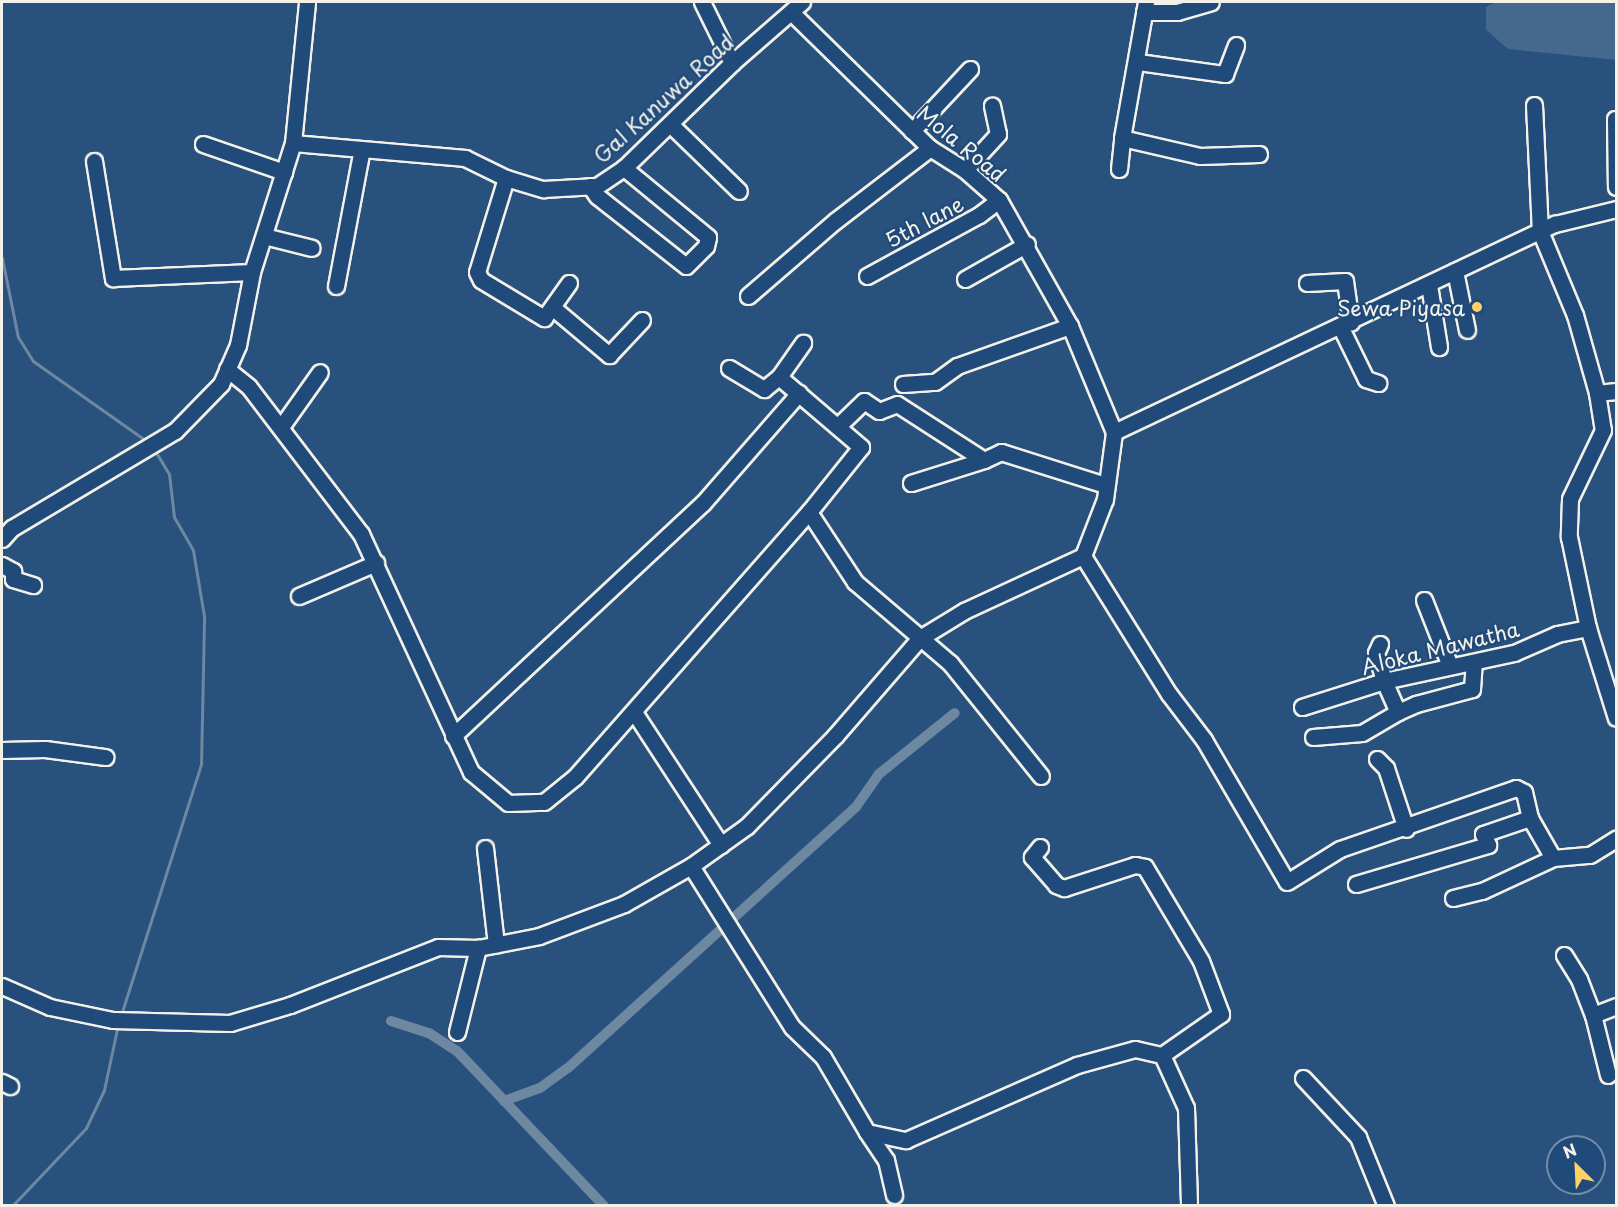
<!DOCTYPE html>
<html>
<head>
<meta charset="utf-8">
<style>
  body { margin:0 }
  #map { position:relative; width:1618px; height:1207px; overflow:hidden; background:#28517e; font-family:"Playpen Sans",sans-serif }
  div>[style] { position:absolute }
  .green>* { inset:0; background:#45688e }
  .stream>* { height:3px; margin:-1.5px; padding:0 1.5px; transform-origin:1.5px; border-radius:1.5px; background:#6e88a2 }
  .canal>* { height:10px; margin:-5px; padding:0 5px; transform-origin:5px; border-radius:5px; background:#6e88a2 }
  .roads { filter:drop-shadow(2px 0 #f4f1e8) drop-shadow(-2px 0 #f4f1e8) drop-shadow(0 2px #f4f1e8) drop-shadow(0 -2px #f4f1e8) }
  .minor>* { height:15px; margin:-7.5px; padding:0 7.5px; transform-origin:7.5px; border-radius:7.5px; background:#1f4a7a }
  .dots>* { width:16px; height:16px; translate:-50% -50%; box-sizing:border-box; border:3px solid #1f4a7a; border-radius:50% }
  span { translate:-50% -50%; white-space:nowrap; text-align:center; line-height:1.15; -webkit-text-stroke:4.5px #1f4a7a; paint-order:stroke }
  .street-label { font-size:21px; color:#f4f1e8 }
  .poi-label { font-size:21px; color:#f4f1e8 }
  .right { translate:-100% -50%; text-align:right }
  .frame { position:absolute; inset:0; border:3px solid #f4f1e8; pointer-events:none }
  .north { position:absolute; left:1546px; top:1135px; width:60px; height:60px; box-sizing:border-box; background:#1f4a7a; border:2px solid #748da6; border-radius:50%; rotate:336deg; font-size:16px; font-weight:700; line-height:24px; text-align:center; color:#f4f1e8 }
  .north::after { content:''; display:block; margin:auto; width:21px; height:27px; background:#ffd166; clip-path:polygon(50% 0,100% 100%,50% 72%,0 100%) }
</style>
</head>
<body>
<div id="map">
  <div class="green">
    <div style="clip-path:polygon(1496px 2px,1616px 2px,1616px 60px,1508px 49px,1486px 30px,1486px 7px)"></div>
  </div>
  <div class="stream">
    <div style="left:2px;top:258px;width:81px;rotate:78.6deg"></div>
    <div style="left:18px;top:337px;width:28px;rotate:58deg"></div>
    <div style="left:33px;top:361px;width:141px;rotate:35.2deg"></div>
    <div style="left:121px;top:1015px;width:262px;rotate:-72.3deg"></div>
    <div style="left:201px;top:765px;width:149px;rotate:-88.8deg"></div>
    <div style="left:204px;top:616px;width:67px;rotate:-99.5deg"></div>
    <div style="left:193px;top:550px;width:38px;rotate:-120deg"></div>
    <div style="left:174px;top:517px;width:43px;rotate:-96.6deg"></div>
    <div style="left:169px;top:474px;width:29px;rotate:-121deg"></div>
    <div style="left:12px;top:1206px;width:108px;rotate:-46.5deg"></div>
    <div style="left:86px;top:1128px;width:42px;rotate:-64.7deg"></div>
    <div style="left:104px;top:1090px;width:67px;rotate:-78deg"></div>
  </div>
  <div class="canal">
    <div style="left:391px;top:1021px;width:40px;rotate:18deg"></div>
    <div style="left:429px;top:1033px;width:33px;rotate:33deg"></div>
    <div style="left:457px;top:1051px;width:214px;rotate:46.5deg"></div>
    <div style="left:504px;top:1101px;width:38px;rotate:-20deg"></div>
    <div style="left:540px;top:1088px;width:34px;rotate:-36deg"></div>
    <div style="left:568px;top:1068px;width:389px;rotate:-42.2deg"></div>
    <div style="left:856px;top:807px;width:40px;rotate:-55.1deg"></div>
    <div style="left:879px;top:774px;width:97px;rotate:-38.8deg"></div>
  </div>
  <div class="roads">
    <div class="minor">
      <div style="left:702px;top:2px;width:68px;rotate:63.8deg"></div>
      <div style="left:1146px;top:2px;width:138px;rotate:100deg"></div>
      <div style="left:1122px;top:138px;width:80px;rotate:13deg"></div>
      <div style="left:1200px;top:156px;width:59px;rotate:-1.9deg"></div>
      <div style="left:791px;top:12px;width:194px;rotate:44.4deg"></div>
      <div style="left:930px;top:148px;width:41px;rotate:32.2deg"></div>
      <div style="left:965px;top:170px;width:45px;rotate:41.4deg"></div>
      <div style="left:999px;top:200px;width:145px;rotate:60.6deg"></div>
      <div style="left:1070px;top:326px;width:115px;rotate:67.5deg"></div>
      <div style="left:1144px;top:12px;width:33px"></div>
      <div style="left:1177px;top:12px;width:35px;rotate:-16deg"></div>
      <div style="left:1138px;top:62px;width:88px;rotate:7.9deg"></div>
      <div style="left:1225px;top:74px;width:31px;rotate:-69deg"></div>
      <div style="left:1534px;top:105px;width:126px;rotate:87.3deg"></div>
      <div style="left:1540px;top:231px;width:91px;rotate:67.4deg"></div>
      <div style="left:1575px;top:315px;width:81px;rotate:74.2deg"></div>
      <div style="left:1597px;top:393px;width:37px;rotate:81deg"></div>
      <div style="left:1603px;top:430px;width:76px;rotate:115.6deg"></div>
      <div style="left:1570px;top:499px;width:38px;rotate:92deg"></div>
      <div style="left:1569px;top:537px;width:93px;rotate:78.2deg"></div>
      <div style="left:1588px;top:628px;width:94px;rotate:72.7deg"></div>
      <div style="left:1615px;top:119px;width:68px;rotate:89.2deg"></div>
      <div style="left:670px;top:124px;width:96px;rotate:44.2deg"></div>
      <div style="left:912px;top:131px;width:85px;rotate:-46.9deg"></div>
      <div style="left:293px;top:143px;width:173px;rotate:5deg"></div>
      <div style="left:465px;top:158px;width:46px;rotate:26deg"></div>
      <div style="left:506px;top:178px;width:39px;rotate:17deg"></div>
      <div style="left:543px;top:189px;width:54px;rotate:-3.2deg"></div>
      <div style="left:597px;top:186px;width:32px;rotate:-34deg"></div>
      <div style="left:624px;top:168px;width:151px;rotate:-44.2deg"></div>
      <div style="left:732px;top:63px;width:93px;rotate:-41.1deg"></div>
      <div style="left:203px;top:144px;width:86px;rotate:19.1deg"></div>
      <div style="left:94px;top:161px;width:119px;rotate:80.8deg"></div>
      <div style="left:113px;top:278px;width:139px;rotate:-2.5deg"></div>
      <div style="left:1119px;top:169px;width:31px;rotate:-84deg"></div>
      <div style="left:965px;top:170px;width:49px;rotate:-47.5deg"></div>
      <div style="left:998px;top:134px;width:29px;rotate:-102deg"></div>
      <div style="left:506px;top:178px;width:98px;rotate:107.1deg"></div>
      <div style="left:477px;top:272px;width:9px;rotate:63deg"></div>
      <div style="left:481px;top:280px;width:74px;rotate:31.1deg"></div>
      <div style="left:544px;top:318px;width:43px;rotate:-54.5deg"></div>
      <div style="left:590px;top:186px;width:12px;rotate:55deg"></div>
      <div style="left:597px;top:196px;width:113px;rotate:38.2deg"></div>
      <div style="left:686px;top:266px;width:28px;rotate:-45deg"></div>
      <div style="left:706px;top:246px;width:9px;rotate:-77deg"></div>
      <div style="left:708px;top:237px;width:109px;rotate:-140.6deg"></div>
      <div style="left:264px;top:236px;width:49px;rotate:14deg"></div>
      <div style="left:1455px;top:271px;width:60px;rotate:78.5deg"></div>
      <div style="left:867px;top:276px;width:128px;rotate:-28.6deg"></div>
      <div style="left:979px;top:215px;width:25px;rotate:-37deg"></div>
      <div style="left:965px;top:279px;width:71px;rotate:-29.4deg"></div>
      <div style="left:1307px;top:283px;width:38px;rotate:-3deg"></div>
      <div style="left:1345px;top:281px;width:42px;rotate:81.9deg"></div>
      <div style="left:1429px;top:285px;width:63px;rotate:80.8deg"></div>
      <div style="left:336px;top:286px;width:139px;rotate:-79.3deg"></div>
      <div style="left:748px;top:296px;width:115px;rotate:-40.8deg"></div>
      <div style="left:835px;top:221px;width:120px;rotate:-37.5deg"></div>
      <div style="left:552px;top:307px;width:75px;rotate:40.1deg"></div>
      <div style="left:609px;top:355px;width:48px;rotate:-46.7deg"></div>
      <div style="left:1341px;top:328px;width:57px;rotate:63.9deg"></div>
      <div style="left:1366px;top:379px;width:13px;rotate:18deg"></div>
      <div style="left:729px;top:368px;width:41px;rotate:31deg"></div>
      <div style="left:764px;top:389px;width:19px;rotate:-39deg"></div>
      <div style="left:779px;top:377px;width:108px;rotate:40.5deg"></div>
      <div style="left:861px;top:447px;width:83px;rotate:128.7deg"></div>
      <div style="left:227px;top:369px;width:28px;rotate:39deg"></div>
      <div style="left:249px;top:387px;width:185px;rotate:52.7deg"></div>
      <div style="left:361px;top:534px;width:262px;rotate:65.2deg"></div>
      <div style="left:471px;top:772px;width:48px;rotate:40deg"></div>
      <div style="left:508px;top:803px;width:36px;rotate:-2deg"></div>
      <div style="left:544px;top:802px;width:40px;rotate:-39deg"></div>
      <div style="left:575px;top:777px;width:354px;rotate:-48.6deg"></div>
      <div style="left:809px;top:512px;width:84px;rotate:56.7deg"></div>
      <div style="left:855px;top:582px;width:125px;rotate:40.5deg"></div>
      <div style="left:950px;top:663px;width:145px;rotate:51.2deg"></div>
      <div style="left:779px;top:377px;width:42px;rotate:-54.8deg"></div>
      <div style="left:903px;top:384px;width:32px;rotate:-4deg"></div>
      <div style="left:935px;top:382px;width:27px;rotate:-36deg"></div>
      <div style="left:957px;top:366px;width:120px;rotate:-19.5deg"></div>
      <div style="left:1597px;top:393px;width:19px;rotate:-6deg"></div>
      <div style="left:838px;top:426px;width:36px;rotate:-44deg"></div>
      <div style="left:864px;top:401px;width:18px;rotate:34deg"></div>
      <div style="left:879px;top:411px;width:19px;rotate:-21deg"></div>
      <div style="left:897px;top:404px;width:103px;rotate:32.8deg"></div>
      <div style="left:984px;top:460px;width:19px;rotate:-25deg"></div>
      <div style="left:1001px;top:452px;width:109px;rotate:17.6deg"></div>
      <div style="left:281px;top:427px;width:67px;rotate:-54.7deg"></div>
      <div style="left:911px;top:483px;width:77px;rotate:-17.5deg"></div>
      <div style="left:2px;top:539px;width:15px;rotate:-48deg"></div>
      <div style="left:12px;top:528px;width:190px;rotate:-30.8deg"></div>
      <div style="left:175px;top:431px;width:66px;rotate:-45.6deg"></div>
      <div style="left:221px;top:384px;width:43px;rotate:-66.4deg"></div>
      <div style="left:238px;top:345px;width:74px;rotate:-79.1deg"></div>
      <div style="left:252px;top:272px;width:135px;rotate:-72.4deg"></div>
      <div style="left:293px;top:143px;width:142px;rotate:-84.3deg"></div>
      <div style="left:1083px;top:556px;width:163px;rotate:58.1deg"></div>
      <div style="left:1169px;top:694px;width:58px;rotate:52.7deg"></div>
      <div style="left:1204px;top:740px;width:164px;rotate:59.7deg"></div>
      <div style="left:1287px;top:882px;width:62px;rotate:-31.9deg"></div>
      <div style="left:1340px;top:849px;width:186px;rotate:-19.1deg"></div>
      <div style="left:1516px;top:788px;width:9px;rotate:27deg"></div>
      <div style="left:1524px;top:792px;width:27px;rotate:77deg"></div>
      <div style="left:1530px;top:818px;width:46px;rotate:60.1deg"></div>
      <div style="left:1553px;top:858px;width:37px;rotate:-5deg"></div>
      <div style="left:1590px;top:855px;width:31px;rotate:-32deg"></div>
      <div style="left:2px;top:565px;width:13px;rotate:29deg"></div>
      <div style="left:13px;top:571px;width:8px;rotate:90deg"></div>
      <div style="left:13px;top:579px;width:21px;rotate:17deg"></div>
      <div style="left:299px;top:596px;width:84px;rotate:-23.2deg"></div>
      <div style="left:1424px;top:600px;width:71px;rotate:68.5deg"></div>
      <div style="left:1380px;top:644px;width:10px;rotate:114deg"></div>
      <div style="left:1376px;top:653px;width:29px;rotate:74deg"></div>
      <div style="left:1384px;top:681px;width:34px;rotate:66deg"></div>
      <div style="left:1398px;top:712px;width:20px;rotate:-24deg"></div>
      <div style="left:1416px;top:704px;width:58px;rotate:-15deg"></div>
      <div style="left:1472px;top:689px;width:27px;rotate:-86deg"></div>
      <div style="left:1302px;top:707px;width:86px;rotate:-17.6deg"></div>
      <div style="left:1384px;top:681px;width:133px;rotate:-12.2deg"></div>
      <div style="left:1514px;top:653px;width:47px;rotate:-23.8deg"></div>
      <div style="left:1557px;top:634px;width:32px;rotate:-11deg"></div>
      <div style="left:634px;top:712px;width:159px;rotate:56.8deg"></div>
      <div style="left:453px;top:736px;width:342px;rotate:-43deg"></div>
      <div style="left:703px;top:503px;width:146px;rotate:-48.9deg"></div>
      <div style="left:1313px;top:737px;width:49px;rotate:-4.7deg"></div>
      <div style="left:1362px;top:733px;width:42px;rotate:-30.3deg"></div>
      <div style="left:2px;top:750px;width:43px;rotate:-1.3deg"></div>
      <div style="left:45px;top:749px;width:61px;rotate:7.6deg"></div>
      <div style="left:1377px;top:759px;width:13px;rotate:45deg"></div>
      <div style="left:1386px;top:768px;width:64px;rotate:71.8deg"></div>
      <div style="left:1040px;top:847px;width:13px;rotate:129deg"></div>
      <div style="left:1032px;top:857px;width:37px;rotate:49deg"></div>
      <div style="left:1056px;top:885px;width:9px;rotate:21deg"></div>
      <div style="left:1064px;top:888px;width:75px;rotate:-17.9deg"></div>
      <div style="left:1135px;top:865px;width:10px;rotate:11deg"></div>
      <div style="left:1145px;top:867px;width:109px;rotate:59.2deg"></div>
      <div style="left:1201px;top:961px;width:57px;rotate:69.3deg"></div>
      <div style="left:1221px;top:1014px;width:72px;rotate:145.2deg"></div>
      <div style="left:485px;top:848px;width:97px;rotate:83.5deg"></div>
      <div style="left:691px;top:866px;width:190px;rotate:57.9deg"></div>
      <div style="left:792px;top:1027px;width:43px;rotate:44.1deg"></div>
      <div style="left:823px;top:1057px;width:87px;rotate:59.6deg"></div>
      <div style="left:867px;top:1132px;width:40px;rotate:12deg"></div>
      <div style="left:906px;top:1140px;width:187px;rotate:-23.7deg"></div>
      <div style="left:1077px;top:1065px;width:60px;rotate:-15.4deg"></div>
      <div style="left:1135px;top:1049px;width:28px;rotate:13deg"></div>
      <div style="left:1162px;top:1055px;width:58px;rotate:65.6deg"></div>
      <div style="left:1186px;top:1108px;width:98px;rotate:88.2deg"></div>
      <div style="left:1356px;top:884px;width:138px;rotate:-16.5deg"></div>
      <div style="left:1488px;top:845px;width:12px;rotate:-114deg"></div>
      <div style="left:1483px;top:834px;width:50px;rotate:-18.8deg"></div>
      <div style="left:1453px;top:898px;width:30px;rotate:-14deg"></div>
      <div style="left:1482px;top:891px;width:78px;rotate:-24.9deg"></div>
      <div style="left:1564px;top:955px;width:28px;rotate:58deg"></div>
      <div style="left:1579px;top:979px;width:39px;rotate:69deg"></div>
      <div style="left:2px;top:986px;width:52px;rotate:23.6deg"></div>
      <div style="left:50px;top:1007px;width:64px;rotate:11.7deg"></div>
      <div style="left:113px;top:1020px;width:117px;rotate:1.5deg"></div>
      <div style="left:230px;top:1023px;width:63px;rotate:-16.7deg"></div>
      <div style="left:290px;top:1005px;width:159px;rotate:-21.4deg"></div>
      <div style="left:438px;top:947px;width:40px;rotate:1.4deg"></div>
      <div style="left:478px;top:948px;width:62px;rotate:-11.1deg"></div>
      <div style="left:539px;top:936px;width:91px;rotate:-20.6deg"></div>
      <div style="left:624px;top:904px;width:77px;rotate:-29.6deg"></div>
      <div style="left:691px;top:866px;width:69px;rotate:-35.5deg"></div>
      <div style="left:747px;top:826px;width:126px;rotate:-45.6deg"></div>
      <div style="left:835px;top:736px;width:130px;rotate:-49.1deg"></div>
      <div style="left:920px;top:638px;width:52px;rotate:-31.5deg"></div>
      <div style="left:964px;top:611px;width:131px;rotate:-24.8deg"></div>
      <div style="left:1083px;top:556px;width:61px;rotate:-68.9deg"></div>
      <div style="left:1105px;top:499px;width:68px;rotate:-82.3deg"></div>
      <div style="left:1114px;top:432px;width:488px;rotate:-25.3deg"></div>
      <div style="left:1555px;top:224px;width:63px;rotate:-13.8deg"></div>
      <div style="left:457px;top:1032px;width:87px;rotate:-76deg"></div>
      <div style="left:1608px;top:1075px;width:62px;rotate:-104deg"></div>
      <div style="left:1593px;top:1015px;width:25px;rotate:-21deg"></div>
      <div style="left:1303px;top:1078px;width:81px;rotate:47deg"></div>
      <div style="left:1358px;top:1137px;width:74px;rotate:67.9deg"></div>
      <div style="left:2px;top:1082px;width:9px;rotate:27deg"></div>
      <div style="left:867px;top:1132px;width:34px;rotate:56deg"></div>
      <div style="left:886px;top:1160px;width:36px;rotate:77deg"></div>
    </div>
  </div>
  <div class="dots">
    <div style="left:1477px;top:307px;background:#ffd166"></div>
  </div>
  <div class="street-label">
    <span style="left:663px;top:98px;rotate:-42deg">Gal Kanuwa Road</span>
    <span style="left:962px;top:143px;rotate:39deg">Mola Road</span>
    <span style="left:924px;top:221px;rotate:-28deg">5th lane</span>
    <span style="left:1440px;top:647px;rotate:-14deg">Aloka Mawatha</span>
  </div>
  <div class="poi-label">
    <span class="right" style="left:1465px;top:307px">Sewa Piyasa</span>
  </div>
  <div class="frame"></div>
  <div class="north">N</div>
</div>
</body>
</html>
